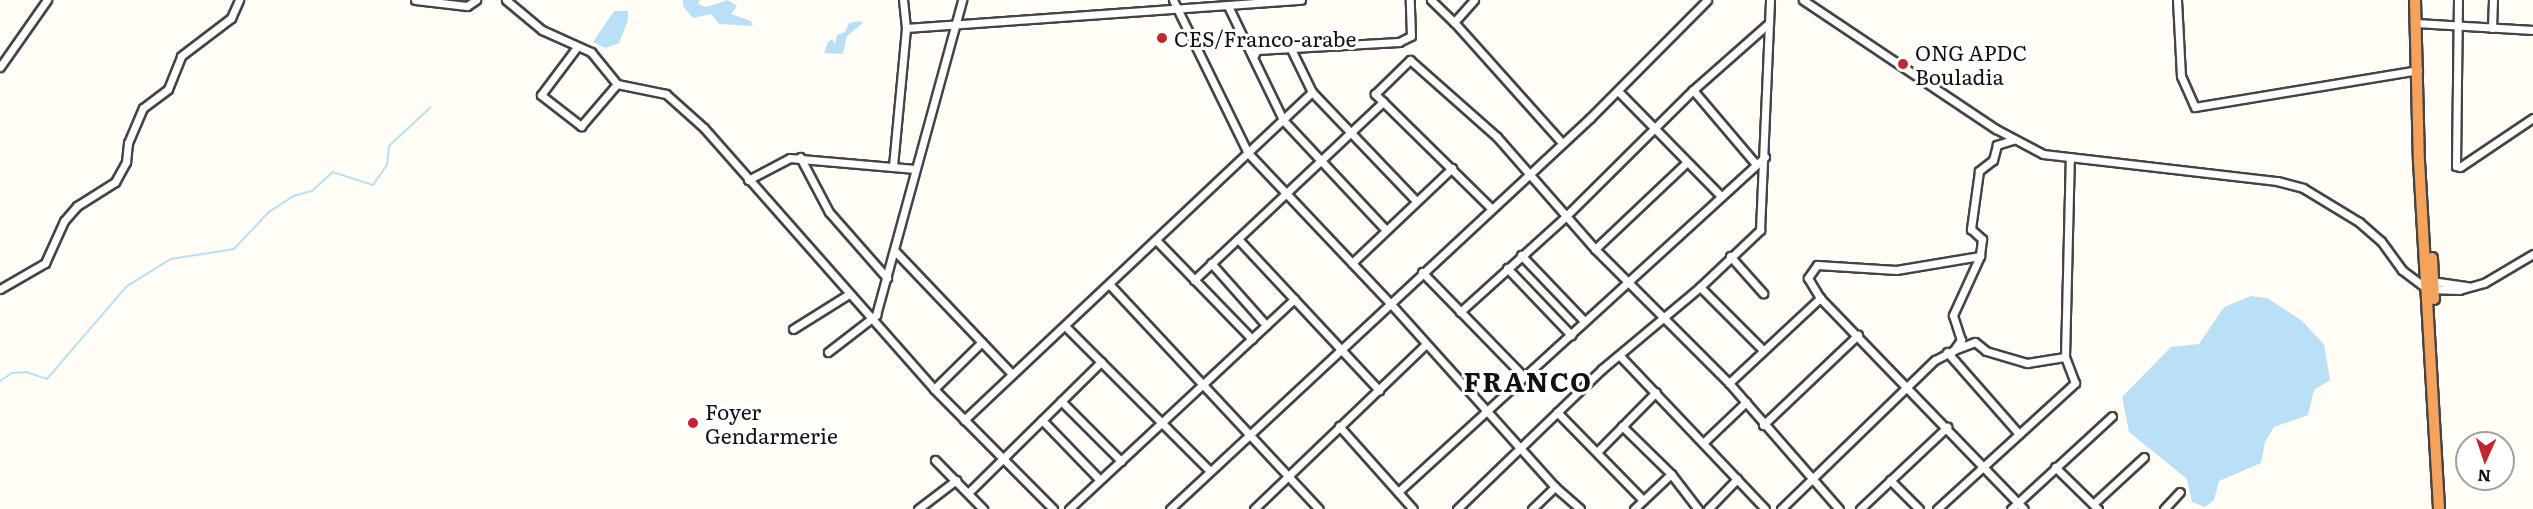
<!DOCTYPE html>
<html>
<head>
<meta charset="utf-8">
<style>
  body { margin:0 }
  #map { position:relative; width:2533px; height:509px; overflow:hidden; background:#fffdf5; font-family:Literata,serif }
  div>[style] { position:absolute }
  .water>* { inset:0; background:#b9e0f7 }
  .stream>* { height:1.5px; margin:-0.75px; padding:0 0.75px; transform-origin:0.75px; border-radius:0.75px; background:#b9e0f7 }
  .roads { filter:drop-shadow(2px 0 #444) drop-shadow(-2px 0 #444) drop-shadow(0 2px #444) drop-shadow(0 -2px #444) }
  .minor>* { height:7px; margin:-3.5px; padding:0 3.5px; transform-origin:3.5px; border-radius:3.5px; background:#fff }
  .highway>* { height:10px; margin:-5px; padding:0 5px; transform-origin:5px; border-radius:5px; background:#f5a25d }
  .dots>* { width:16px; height:16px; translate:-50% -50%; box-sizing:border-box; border:3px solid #fff; border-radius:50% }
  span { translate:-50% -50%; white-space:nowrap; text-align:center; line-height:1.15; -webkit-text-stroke:6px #fff; paint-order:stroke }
  .poi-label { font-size:21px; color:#111 }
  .left { translate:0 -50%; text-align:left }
  .district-label { font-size:27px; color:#111; font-weight:700; letter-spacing:1.5px }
  .north { position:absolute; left:2455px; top:431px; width:60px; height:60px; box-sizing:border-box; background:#fff; border:2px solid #a0a0a0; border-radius:50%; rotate:183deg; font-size:16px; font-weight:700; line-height:24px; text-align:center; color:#111 }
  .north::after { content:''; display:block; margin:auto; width:21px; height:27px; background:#c4262e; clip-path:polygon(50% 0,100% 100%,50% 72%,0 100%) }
</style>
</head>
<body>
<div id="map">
  <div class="water">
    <div style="clip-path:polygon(683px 0,700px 0,698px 4px,706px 7px,728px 0,737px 6px,731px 14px,751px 21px,753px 26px,719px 24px,711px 14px,693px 18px,683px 6px)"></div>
    <div style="clip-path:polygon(614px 11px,628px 11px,628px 20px,619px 43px,605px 48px,593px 42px)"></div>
    <div style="clip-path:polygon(859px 21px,863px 23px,847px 36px,843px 54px,824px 53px,828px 42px,832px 39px,835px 44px,837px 35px,845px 32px,849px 23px)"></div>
    <div style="clip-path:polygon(2251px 296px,2267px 298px,2301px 320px,2324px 344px,2330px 380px,2314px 390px,2308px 415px,2274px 427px,2265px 442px,2261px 463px,2219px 481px,2214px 500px,2205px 507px,2192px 502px,2187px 479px,2129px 432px,2122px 397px,2171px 347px,2199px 344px,2224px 307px)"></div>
  </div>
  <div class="stream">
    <div style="left:0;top:381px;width:14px;rotate:-34deg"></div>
    <div style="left:12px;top:373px;width:15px;rotate:-4deg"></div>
    <div style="left:27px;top:372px;width:21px;rotate:19deg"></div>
    <div style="left:47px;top:379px;width:121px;rotate:-49.3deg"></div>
    <div style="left:126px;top:287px;width:53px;rotate:-31.9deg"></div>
    <div style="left:171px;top:259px;width:64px;rotate:-9deg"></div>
    <div style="left:234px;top:249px;width:51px;rotate:-46.6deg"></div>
    <div style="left:269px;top:212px;width:30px;rotate:-33deg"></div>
    <div style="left:294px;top:196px;width:19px;rotate:-16deg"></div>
    <div style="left:312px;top:191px;width:28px;rotate:-42deg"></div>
    <div style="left:333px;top:172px;width:42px;rotate:18deg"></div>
    <div style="left:373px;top:185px;width:24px;rotate:-55deg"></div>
    <div style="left:387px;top:165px;width:19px;rotate:-84deg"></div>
    <div style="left:389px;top:146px;width:56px;rotate:-42.8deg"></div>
  </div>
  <div class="roads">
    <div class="minor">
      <div style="left:415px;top:0;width:52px;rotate:6.6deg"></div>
      <div style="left:467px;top:6px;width:11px;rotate:-34deg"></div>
      <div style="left:506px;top:0;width:47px;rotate:39.8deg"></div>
      <div style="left:542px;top:30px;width:54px;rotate:24.2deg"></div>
      <div style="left:591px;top:52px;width:41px;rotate:50.9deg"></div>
      <div style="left:617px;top:84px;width:50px;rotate:11.5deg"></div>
      <div style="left:666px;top:94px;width:51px;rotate:41.8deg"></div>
      <div style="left:704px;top:128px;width:348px;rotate:48.6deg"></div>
      <div style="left:934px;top:389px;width:169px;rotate:45.2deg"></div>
      <div style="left:1173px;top:0;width:170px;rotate:63.9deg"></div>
      <div style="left:1248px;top:153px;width:207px;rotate:46.6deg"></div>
      <div style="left:1390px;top:303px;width:247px;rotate:48.1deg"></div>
      <div style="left:1555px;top:487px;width:33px;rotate:41deg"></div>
      <div style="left:1431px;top:0;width:32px;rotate:44deg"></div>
      <div style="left:1474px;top:0;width:30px;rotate:132deg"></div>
      <div style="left:1454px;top:22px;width:162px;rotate:48.2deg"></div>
      <div style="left:1803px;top:0;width:232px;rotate:33.8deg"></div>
      <div style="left:1996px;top:129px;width:53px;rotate:28deg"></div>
      <div style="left:2043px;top:154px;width:236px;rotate:6.6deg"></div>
      <div style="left:2277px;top:181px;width:27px;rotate:15deg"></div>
      <div style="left:2303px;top:188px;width:66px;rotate:31.3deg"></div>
      <div style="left:2359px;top:222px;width:29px;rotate:41deg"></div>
      <div style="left:2381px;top:241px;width:36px;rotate:54deg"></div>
      <div style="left:2402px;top:270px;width:31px;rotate:37deg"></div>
      <div style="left:2427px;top:289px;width:32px;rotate:2deg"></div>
      <div style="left:2459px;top:290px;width:26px;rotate:-16deg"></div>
      <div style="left:2484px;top:283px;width:57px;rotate:-30.6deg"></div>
      <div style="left:2177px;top:0;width:76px;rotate:87deg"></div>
      <div style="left:2181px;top:76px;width:34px;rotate:66deg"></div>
      <div style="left:2195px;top:107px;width:226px;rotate:-9.4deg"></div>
      <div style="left:2458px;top:0;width:166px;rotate:90.7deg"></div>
      <div style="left:2456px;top:166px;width:4px;rotate:14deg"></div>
      <div style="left:2460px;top:167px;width:88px;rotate:-33.9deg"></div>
      <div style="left:1228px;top:6px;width:127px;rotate:64.2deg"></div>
      <div style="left:1283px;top:120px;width:151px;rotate:46.9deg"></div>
      <div style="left:2416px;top:23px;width:117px;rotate:3.4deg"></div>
      <div style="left:906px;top:28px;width:396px;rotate:-4.1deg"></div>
      <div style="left:2492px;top:28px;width:28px;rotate:-88deg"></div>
      <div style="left:577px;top:47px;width:60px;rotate:126.9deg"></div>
      <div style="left:541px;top:95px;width:51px;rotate:37.8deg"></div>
      <div style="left:581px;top:126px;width:55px;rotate:-49.4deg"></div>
      <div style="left:1291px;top:49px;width:48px;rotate:64deg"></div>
      <div style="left:1312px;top:92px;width:151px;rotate:46.3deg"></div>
      <div style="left:1253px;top:57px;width:8px;rotate:-60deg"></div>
      <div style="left:1257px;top:50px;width:142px;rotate:-3.2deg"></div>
      <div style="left:1399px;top:42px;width:13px;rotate:-27deg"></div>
      <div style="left:1411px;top:36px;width:36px;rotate:-92deg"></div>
      <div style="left:0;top:67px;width:82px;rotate:-55deg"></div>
      <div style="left:1693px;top:90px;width:96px;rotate:49.7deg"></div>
      <div style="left:1618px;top:91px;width:146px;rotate:45.6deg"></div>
      <div style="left:2013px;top:140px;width:17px;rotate:163deg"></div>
      <div style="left:1997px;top:145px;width:16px;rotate:105deg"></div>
      <div style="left:1993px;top:160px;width:18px;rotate:142deg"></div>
      <div style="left:1979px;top:171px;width:59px;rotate:97.9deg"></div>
      <div style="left:1971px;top:229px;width:15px;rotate:42deg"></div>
      <div style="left:1982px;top:239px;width:17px;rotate:97deg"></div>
      <div style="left:1980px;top:256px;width:85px;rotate:170.5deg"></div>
      <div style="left:1896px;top:270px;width:79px;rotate:-176.4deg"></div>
      <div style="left:1817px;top:265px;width:16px;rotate:125deg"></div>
      <div style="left:1808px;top:278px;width:23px;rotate:59deg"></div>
      <div style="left:1820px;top:298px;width:293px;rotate:46deg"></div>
      <div style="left:800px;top:157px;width:62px;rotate:62.2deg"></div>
      <div style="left:829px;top:212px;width:88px;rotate:48.7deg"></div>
      <div style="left:893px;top:166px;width:139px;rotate:-84.6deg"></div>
      <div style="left:906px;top:28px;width:28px;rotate:-96deg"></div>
      <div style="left:748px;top:180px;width:47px;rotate:-27.6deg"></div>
      <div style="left:790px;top:158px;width:125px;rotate:5deg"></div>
      <div style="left:1491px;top:208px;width:163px;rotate:-135.5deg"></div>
      <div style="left:1375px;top:94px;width:49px;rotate:-44.2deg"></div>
      <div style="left:1410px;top:60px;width:116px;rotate:41.5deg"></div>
      <div style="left:1497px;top:137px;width:149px;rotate:48.8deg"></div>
      <div style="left:1595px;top:249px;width:190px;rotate:45deg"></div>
      <div style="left:1729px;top:383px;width:167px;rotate:48.9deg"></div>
      <div style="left:1238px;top:239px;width:207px;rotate:47deg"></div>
      <div style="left:1156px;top:240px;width:138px;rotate:45.9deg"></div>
      <div style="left:1595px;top:249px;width:125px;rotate:-43.4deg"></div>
      <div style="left:894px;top:250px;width:171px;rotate:46.4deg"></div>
      <div style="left:1521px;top:255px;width:91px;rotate:46.3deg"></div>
      <div style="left:1730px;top:256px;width:50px;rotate:48.3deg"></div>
      <div style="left:1211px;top:263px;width:83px;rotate:48.4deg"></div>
      <div style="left:1352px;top:263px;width:138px;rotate:-43.5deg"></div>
      <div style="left:1507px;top:268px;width:93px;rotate:46.3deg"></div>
      <div style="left:1422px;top:272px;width:146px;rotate:45.8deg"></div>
      <div style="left:1194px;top:280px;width:260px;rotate:-43.3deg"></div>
      <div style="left:2431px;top:281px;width:37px;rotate:8deg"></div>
      <div style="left:1110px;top:285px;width:306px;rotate:47deg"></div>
      <div style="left:1700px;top:287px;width:88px;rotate:45deg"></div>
      <div style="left:0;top:289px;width:52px;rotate:-30deg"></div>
      <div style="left:45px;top:263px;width:46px;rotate:-65.7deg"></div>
      <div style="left:64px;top:221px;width:20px;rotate:-49deg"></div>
      <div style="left:77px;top:206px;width:45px;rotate:-32.3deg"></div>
      <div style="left:115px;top:182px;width:23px;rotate:-61deg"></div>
      <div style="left:126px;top:162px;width:19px;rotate:-84deg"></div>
      <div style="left:128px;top:143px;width:38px;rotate:-67deg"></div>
      <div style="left:143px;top:108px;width:31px;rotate:-37deg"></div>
      <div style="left:168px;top:89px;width:35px;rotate:-68deg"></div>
      <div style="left:181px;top:56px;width:63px;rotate:-37.2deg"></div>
      <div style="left:231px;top:18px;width:20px;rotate:-66deg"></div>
      <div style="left:1460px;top:312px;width:142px;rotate:-42.1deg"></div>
      <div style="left:1565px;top:217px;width:180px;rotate:-44.8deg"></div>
      <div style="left:1693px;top:90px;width:101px;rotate:-41.4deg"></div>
      <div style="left:1065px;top:326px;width:205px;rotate:45deg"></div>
      <div style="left:793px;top:329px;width:66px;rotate:-32deg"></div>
      <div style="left:1954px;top:350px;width:22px;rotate:-21deg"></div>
      <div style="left:1975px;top:342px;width:14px;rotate:39deg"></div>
      <div style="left:1986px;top:351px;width:43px;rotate:16.3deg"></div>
      <div style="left:2027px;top:363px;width:38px;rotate:-9deg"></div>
      <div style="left:2065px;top:357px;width:200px;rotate:-88.6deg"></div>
      <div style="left:828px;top:352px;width:61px;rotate:-37.6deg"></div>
      <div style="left:876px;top:315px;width:327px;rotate:-74.7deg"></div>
      <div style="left:1947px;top:352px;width:109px;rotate:48.7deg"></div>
      <div style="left:1621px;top:357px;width:209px;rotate:46.5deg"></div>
      <div style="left:1729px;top:383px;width:125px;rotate:-43deg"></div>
      <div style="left:934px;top:389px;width:67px;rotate:-44.4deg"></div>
      <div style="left:1061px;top:401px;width:85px;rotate:45deg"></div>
      <div style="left:1557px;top:412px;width:123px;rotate:45.7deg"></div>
      <div style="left:964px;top:420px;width:478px;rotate:-43.3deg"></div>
      <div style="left:1042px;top:420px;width:83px;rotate:46deg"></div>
      <div style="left:1763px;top:425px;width:131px;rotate:-43.5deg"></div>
      <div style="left:1339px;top:426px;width:111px;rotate:48.3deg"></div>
      <div style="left:1622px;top:426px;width:69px;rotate:44.4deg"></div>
      <div style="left:1671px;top:474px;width:44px;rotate:52.4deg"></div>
      <div style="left:1704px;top:442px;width:58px;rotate:-43.6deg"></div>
      <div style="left:1599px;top:450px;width:81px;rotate:-45.5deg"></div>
      <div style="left:935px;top:460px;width:69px;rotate:45.6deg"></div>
      <div style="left:2055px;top:467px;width:60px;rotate:44.3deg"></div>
      <div style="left:1890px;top:480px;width:41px;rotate:45deg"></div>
      <div style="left:1398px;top:492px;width:497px;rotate:-42.4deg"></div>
      <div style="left:968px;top:493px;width:187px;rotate:-44.6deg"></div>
      <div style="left:2093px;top:504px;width:69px;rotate:-42.7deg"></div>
      <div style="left:918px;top:509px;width:48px;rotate:-37.3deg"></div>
      <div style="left:1069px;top:509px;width:308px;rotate:-43deg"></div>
      <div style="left:1170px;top:509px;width:574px;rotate:-42.95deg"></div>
      <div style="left:1590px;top:118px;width:166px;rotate:-45.2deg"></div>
      <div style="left:1254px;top:509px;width:238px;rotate:-43.8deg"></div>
      <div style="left:1457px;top:509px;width:202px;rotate:-44deg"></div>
      <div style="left:1602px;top:369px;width:128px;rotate:-39.9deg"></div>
      <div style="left:1700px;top:287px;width:83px;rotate:-43.5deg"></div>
      <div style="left:1760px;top:230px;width:230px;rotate:-87.5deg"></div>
      <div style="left:1532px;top:509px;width:32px;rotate:-44deg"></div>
      <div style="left:1634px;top:509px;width:51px;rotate:-43.4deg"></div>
      <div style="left:1708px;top:509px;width:42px;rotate:-46deg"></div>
      <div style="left:1781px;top:509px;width:214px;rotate:-44.1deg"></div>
      <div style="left:1935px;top:360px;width:20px;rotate:-27deg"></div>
      <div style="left:1953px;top:351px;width:14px;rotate:-54deg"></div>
      <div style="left:1961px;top:340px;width:26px;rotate:-108deg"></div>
      <div style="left:1953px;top:315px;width:65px;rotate:-65.4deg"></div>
      <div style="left:1860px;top:509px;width:120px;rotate:-43.3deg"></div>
      <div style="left:1937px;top:509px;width:187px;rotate:-42.4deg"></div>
      <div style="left:2075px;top:383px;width:28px;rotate:-111deg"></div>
      <div style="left:2011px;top:509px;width:137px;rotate:-42.6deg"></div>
      <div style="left:2164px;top:509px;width:23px;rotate:-47deg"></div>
    </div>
    <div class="highway">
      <div style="left:2415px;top:0;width:161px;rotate:88.6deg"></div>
      <div style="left:2419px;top:161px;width:349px;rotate:86.7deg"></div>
      <div style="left:2432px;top:258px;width:41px;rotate:87.2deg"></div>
    </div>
  </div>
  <div class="dots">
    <div style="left:1162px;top:38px;background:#c4262e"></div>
    <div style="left:1903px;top:64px;background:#c4262e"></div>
    <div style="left:693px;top:423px;background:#c4262e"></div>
  </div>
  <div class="poi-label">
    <span class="left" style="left:1174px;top:38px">CES/Franco-arabe</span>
    <span class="left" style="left:1915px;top:64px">ONG APDC<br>Bouladia</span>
    <span class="left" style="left:705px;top:423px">Foyer<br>Gendarmerie</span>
  </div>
  <div class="district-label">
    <span style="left:1528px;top:381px">FRANCO</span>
  </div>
  <div class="north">N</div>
</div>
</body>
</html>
